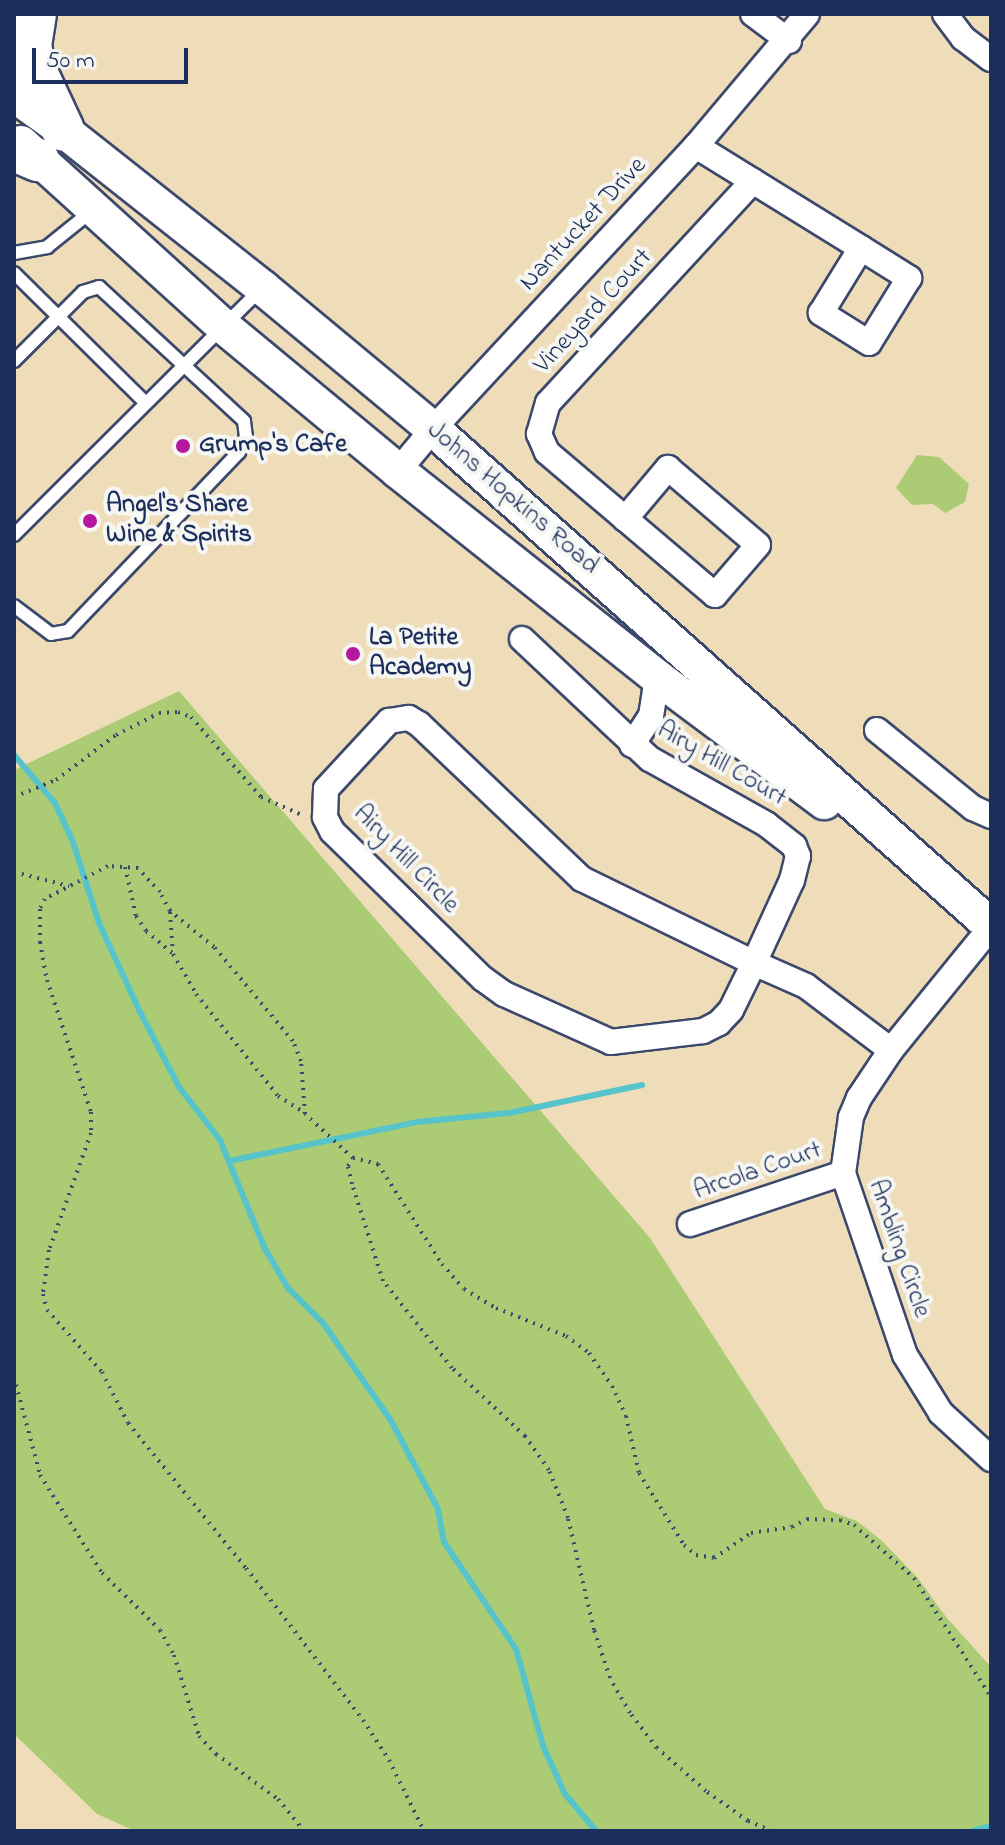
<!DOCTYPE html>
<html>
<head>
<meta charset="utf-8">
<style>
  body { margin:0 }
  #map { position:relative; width:1005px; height:1845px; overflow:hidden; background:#efddba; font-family:"Indie Flower",sans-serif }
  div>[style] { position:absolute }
  .green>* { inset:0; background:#abcc74 }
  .stream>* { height:6px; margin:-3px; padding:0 3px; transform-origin:3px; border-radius:3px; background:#57c4cc }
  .path>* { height:4px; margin-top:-2px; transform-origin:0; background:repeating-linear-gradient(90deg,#3b496c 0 2px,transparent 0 8px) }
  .roads { filter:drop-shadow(2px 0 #3b496c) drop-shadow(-2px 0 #3b496c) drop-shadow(0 2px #3b496c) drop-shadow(0 -2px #3b496c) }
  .lane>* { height:12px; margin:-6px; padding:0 6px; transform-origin:6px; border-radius:6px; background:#fff }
  .street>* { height:24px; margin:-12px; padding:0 12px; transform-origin:12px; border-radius:12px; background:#fff }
  .secondary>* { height:34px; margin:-17px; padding:0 17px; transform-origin:17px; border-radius:17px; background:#fff }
  .highway>* { height:42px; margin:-21px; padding:0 21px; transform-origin:21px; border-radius:21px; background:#fff }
  .dots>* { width:22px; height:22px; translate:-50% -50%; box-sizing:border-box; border:4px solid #f6f6f2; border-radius:50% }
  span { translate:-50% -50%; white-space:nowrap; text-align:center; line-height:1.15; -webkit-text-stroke:8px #f6f6f2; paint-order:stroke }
  .street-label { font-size:26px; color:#1b2f5e }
  .poi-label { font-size:26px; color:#1b2f5e; font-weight:700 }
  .left { translate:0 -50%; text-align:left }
  .frame { position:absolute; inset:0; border:16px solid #1b2f5e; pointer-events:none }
  .scale { position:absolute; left:32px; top:48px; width:156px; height:36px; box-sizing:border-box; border:4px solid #1b2f5e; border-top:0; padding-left:10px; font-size:24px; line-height:28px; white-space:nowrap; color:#1b2f5e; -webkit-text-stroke:6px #f6f6f2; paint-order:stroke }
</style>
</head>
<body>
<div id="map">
  <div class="green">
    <div style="clip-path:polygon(917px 455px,939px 457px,969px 484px,965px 502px,945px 513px,933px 504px,912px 505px,896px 488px)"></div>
    <div style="clip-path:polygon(179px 691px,650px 1238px,825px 1509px,857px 1521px,881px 1540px,917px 1577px,946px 1617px,991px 1667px,991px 1831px,135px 1831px,97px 1814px,14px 1734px,14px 770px)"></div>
  </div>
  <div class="stream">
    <div style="left:14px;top:755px;width:63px;rotate:49.5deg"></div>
    <div style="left:55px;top:803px;width:43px;rotate:65.2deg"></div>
    <div style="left:73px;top:842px;width:85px;rotate:72.2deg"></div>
    <div style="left:99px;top:923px;width:98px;rotate:65.3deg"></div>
    <div style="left:140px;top:1012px;width:85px;rotate:62.5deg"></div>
    <div style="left:179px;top:1087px;width:67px;rotate:52.3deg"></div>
    <div style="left:220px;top:1140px;width:116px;rotate:67.6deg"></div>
    <div style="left:264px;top:1247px;width:48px;rotate:59.7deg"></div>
    <div style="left:288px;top:1288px;width:49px;rotate:45deg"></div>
    <div style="left:323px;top:1323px;width:117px;rotate:55.1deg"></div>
    <div style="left:390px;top:1419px;width:102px;rotate:61.9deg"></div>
    <div style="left:438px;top:1509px;width:34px;rotate:80deg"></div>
    <div style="left:444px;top:1542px;width:129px;rotate:56.1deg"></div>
    <div style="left:516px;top:1649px;width:101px;rotate:74.4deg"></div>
    <div style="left:543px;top:1746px;width:53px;rotate:65.4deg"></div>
    <div style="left:565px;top:1794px;width:48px;rotate:50deg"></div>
    <div style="left:229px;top:1161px;width:192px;rotate:-11.7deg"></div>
    <div style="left:417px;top:1122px;width:92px;rotate:-5.6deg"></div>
    <div style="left:509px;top:1113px;width:136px;rotate:-11.9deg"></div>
    <div style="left:973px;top:1831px;width:19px;rotate:-16deg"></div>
  </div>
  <div class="path">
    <div style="left:14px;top:797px;width:45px;rotate:-22deg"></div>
    <div style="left:56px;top:780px;width:75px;rotate:-36.9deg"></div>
    <div style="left:116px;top:735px;width:48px;rotate:-27.1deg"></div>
    <div style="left:159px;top:713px;width:19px;rotate:-3deg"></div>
    <div style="left:178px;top:712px;width:14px;rotate:21deg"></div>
    <div style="left:191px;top:717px;width:106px;rotate:48.8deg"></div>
    <div style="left:261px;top:797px;width:45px;rotate:23.7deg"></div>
    <div style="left:125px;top:867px;width:50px;rotate:77.3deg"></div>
    <div style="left:136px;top:916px;width:18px;rotate:56deg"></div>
    <div style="left:146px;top:931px;width:35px;rotate:40deg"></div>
    <div style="left:173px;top:954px;width:46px;rotate:60.1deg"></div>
    <div style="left:196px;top:994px;width:131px;rotate:51.2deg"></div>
    <div style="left:278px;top:1096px;width:32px;rotate:32deg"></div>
    <div style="left:14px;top:872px;width:57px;rotate:14.3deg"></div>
    <div style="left:170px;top:912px;width:39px;rotate:86deg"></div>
    <div style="left:353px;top:1158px;width:65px;rotate:-137.5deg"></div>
    <div style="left:305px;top:1114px;width:53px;rotate:-94.3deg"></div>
    <div style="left:301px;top:1061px;width:22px;rotate:-112deg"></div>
    <div style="left:293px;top:1041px;width:123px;rotate:-130deg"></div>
    <div style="left:214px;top:947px;width:57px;rotate:-140.7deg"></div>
    <div style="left:170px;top:911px;width:21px;rotate:-118deg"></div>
    <div style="left:160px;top:892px;width:33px;rotate:-133deg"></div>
    <div style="left:138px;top:868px;width:30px;rotate:-176deg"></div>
    <div style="left:108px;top:866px;width:71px;rotate:152.4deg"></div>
    <div style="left:45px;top:899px;width:11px;rotate:117deg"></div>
    <div style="left:40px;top:909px;width:33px;rotate:90deg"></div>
    <div style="left:40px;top:942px;width:39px;rotate:80deg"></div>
    <div style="left:47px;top:980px;width:139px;rotate:71.6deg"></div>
    <div style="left:91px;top:1112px;width:21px;rotate:90deg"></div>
    <div style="left:91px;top:1133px;width:124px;rotate:109.7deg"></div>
    <div style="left:49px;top:1250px;width:44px;rotate:97.8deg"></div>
    <div style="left:43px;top:1294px;width:16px;rotate:76deg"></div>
    <div style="left:47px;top:1310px;width:83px;rotate:48.4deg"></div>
    <div style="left:102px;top:1372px;width:57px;rotate:63deg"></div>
    <div style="left:128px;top:1423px;width:187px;rotate:50.9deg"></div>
    <div style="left:246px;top:1568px;width:192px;rotate:52.4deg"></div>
    <div style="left:363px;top:1720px;width:48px;rotate:57deg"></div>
    <div style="left:389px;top:1760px;width:79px;rotate:63.8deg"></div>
    <div style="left:14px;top:1377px;width:101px;rotate:75.1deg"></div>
    <div style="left:40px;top:1475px;width:116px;rotate:57.7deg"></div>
    <div style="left:102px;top:1573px;width:81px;rotate:44.5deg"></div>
    <div style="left:160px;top:1630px;width:29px;rotate:61deg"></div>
    <div style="left:174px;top:1655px;width:85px;rotate:72.8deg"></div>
    <div style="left:199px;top:1736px;width:25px;rotate:47deg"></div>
    <div style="left:216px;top:1754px;width:77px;rotate:36deg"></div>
    <div style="left:278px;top:1799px;width:41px;rotate:50.9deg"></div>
    <div style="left:772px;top:1831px;width:26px;rotate:-157deg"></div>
    <div style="left:748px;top:1821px;width:52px;rotate:-144.5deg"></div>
    <div style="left:706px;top:1791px;width:65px;rotate:-138.7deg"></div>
    <div style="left:657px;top:1748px;width:44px;rotate:-127.6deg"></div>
    <div style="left:630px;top:1713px;width:40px;rotate:-119.7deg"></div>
    <div style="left:610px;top:1678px;width:51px;rotate:-108.4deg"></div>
    <div style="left:594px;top:1630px;width:115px;rotate:-103.1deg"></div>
    <div style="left:568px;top:1518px;width:52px;rotate:-111.6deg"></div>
    <div style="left:549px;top:1470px;width:42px;rotate:-125.2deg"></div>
    <div style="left:525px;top:1436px;width:100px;rotate:-137deg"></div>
    <div style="left:452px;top:1368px;width:111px;rotate:-128.4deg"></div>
    <div style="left:383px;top:1281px;width:102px;rotate:-107.7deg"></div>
    <div style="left:352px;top:1184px;width:18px;rotate:-103deg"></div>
    <div style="left:348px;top:1166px;width:9px;rotate:-58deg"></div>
    <div style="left:353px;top:1158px;width:26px;rotate:13deg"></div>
    <div style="left:378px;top:1164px;width:119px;rotate:57.4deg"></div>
    <div style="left:442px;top:1264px;width:33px;rotate:49deg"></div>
    <div style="left:464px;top:1289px;width:37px;rotate:31deg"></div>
    <div style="left:496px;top:1308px;width:75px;rotate:21.8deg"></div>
    <div style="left:566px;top:1336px;width:29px;rotate:36deg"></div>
    <div style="left:589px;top:1353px;width:40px;rotate:55.1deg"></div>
    <div style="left:612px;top:1386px;width:33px;rotate:65deg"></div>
    <div style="left:626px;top:1416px;width:58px;rotate:77.2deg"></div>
    <div style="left:639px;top:1473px;width:85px;rotate:58deg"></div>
    <div style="left:684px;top:1545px;width:16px;rotate:40deg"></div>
    <div style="left:696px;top:1555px;width:18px;rotate:9deg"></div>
    <div style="left:714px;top:1558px;width:45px;rotate:-34deg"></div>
    <div style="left:751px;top:1533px;width:41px;rotate:-8.3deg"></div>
    <div style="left:792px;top:1527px;width:17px;rotate:-28deg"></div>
    <div style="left:807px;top:1519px;width:33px;rotate:2deg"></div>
    <div style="left:840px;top:1520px;width:15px;rotate:20deg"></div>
    <div style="left:854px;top:1525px;width:80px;rotate:41.5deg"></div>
    <div style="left:914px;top:1578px;width:142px;rotate:57.1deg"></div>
  </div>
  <div class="roads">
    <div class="lane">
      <div style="left:14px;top:253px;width:34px;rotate:-10deg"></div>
      <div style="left:47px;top:247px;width:59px;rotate:-38.8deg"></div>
      <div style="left:14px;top:273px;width:185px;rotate:44.6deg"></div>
      <div style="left:14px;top:361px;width:98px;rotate:-45deg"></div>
      <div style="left:83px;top:292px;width:17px;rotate:-17deg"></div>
      <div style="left:99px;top:287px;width:197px;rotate:42.7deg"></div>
      <div style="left:244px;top:421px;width:16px;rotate:83deg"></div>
      <div style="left:246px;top:437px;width:17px;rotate:115deg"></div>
      <div style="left:239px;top:452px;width:248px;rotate:133.7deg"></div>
      <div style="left:68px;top:631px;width:17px;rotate:170deg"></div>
      <div style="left:51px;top:634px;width:46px;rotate:-142.9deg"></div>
      <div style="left:14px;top:535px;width:349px;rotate:-44.9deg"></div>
    </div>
    <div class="street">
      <div style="left:753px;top:14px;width:45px;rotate:36.9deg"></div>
      <div style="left:945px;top:14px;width:30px;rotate:53deg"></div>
      <div style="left:963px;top:38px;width:35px;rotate:37deg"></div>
      <div style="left:696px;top:146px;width:194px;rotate:31.7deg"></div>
      <div style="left:861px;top:248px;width:57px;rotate:32deg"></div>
      <div style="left:909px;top:278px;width:76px;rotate:121.6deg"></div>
      <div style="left:869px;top:343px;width:57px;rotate:-148deg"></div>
      <div style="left:821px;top:313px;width:76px;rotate:-58.4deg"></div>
      <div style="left:398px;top:471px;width:55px;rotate:-50.2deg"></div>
      <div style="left:433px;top:429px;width:386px;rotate:-47.1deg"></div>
      <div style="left:696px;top:146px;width:172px;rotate:-49.9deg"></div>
      <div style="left:625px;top:519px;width:67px;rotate:-49.9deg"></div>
      <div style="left:668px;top:468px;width:118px;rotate:40.5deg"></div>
      <div style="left:758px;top:545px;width:66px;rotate:130.7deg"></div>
      <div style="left:715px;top:595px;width:221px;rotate:-139.6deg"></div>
      <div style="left:547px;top:452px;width:20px;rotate:-114deg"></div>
      <div style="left:539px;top:434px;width:32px;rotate:-74deg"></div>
      <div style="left:548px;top:403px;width:302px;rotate:-47.3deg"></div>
      <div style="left:522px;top:639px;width:175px;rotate:43.2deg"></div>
      <div style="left:650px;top:759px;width:133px;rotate:29.3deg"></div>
      <div style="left:766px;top:824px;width:36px;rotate:38deg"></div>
      <div style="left:794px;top:846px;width:11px;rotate:68deg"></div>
      <div style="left:798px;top:856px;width:25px;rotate:104deg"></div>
      <div style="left:792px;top:880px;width:91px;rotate:114.6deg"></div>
      <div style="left:754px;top:963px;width:52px;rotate:116.1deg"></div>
      <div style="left:731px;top:1010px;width:18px;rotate:133deg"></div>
      <div style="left:719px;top:1023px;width:18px;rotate:153deg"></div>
      <div style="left:703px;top:1031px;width:93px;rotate:173.2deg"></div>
      <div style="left:611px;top:1042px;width:117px;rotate:-155.8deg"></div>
      <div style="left:504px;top:994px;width:26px;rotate:-144deg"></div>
      <div style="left:483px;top:979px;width:211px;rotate:-135.6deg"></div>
      <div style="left:332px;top:831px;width:16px;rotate:-117deg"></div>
      <div style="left:325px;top:817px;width:28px;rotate:-88deg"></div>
      <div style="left:326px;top:789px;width:93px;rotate:-47.2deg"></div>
      <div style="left:389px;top:721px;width:20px;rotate:-9deg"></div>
      <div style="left:409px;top:718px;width:12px;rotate:31deg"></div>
      <div style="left:419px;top:724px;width:225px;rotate:43.6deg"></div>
      <div style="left:582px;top:879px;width:191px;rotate:26deg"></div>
      <div style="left:754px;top:963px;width:57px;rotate:23.9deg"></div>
      <div style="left:806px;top:986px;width:106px;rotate:37deg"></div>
      <div style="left:877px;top:730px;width:124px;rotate:39.1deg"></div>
      <div style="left:973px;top:808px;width:20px;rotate:24deg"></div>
      <div style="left:632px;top:745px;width:35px;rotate:-57deg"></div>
      <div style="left:651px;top:716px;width:39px;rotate:-81deg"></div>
      <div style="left:991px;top:927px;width:159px;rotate:129.1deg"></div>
      <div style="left:891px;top:1050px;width:58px;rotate:123.7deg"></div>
      <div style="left:859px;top:1098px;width:21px;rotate:113deg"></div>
      <div style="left:851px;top:1117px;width:57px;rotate:98.1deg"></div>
      <div style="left:843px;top:1173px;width:192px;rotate:71.2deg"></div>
      <div style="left:905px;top:1355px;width:68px;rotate:58.2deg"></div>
      <div style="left:941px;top:1413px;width:68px;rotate:42.6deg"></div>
      <div style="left:690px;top:1224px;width:161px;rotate:-18.4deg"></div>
    </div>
    <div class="secondary">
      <div style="left:14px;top:95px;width:60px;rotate:35.5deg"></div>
      <div style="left:63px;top:130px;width:255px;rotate:38.3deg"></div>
      <div style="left:263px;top:288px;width:221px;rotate:39.7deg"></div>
      <div style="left:433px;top:429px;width:747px;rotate:41.69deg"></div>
      <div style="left:21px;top:143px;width:273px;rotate:42.2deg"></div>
      <div style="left:223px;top:326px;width:227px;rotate:39.6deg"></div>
      <div style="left:398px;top:471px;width:331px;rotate:38.5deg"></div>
      <div style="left:657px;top:677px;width:209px;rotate:36.8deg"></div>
    </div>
    <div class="highway">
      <div style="left:35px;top:14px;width:30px;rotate:99deg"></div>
      <div style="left:30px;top:44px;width:24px;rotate:81deg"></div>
      <div style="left:34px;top:68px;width:68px;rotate:64.9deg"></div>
      <div style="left:14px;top:150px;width:26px;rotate:23deg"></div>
    </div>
  </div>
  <div class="dots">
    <div style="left:183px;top:446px;background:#b5179e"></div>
    <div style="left:90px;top:521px;background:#b5179e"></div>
    <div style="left:353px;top:654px;background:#b5179e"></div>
  </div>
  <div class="street-label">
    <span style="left:584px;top:225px;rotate:-47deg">Nantucket Drive</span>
    <span style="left:594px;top:312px;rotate:-47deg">Vineyard Court</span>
    <span style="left:512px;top:499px;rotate:41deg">Johns Hopkins Road</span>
    <span style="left:721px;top:765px;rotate:30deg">Airy Hill Court</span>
    <span style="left:405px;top:860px;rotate:46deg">Airy Hill Circle</span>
    <span style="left:758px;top:1172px;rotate:-19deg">Arcola Court</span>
    <span style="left:898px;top:1249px;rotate:71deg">Ambling Circle</span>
  </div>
  <div class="poi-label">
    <span class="left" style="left:199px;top:446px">Grump's Cafe</span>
    <span class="left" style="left:106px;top:521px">Angel's Share<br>Wine &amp; Spirits</span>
    <span class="left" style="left:369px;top:654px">La Petite<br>Academy</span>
  </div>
  <div class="frame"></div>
  <div class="scale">50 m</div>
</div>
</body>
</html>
